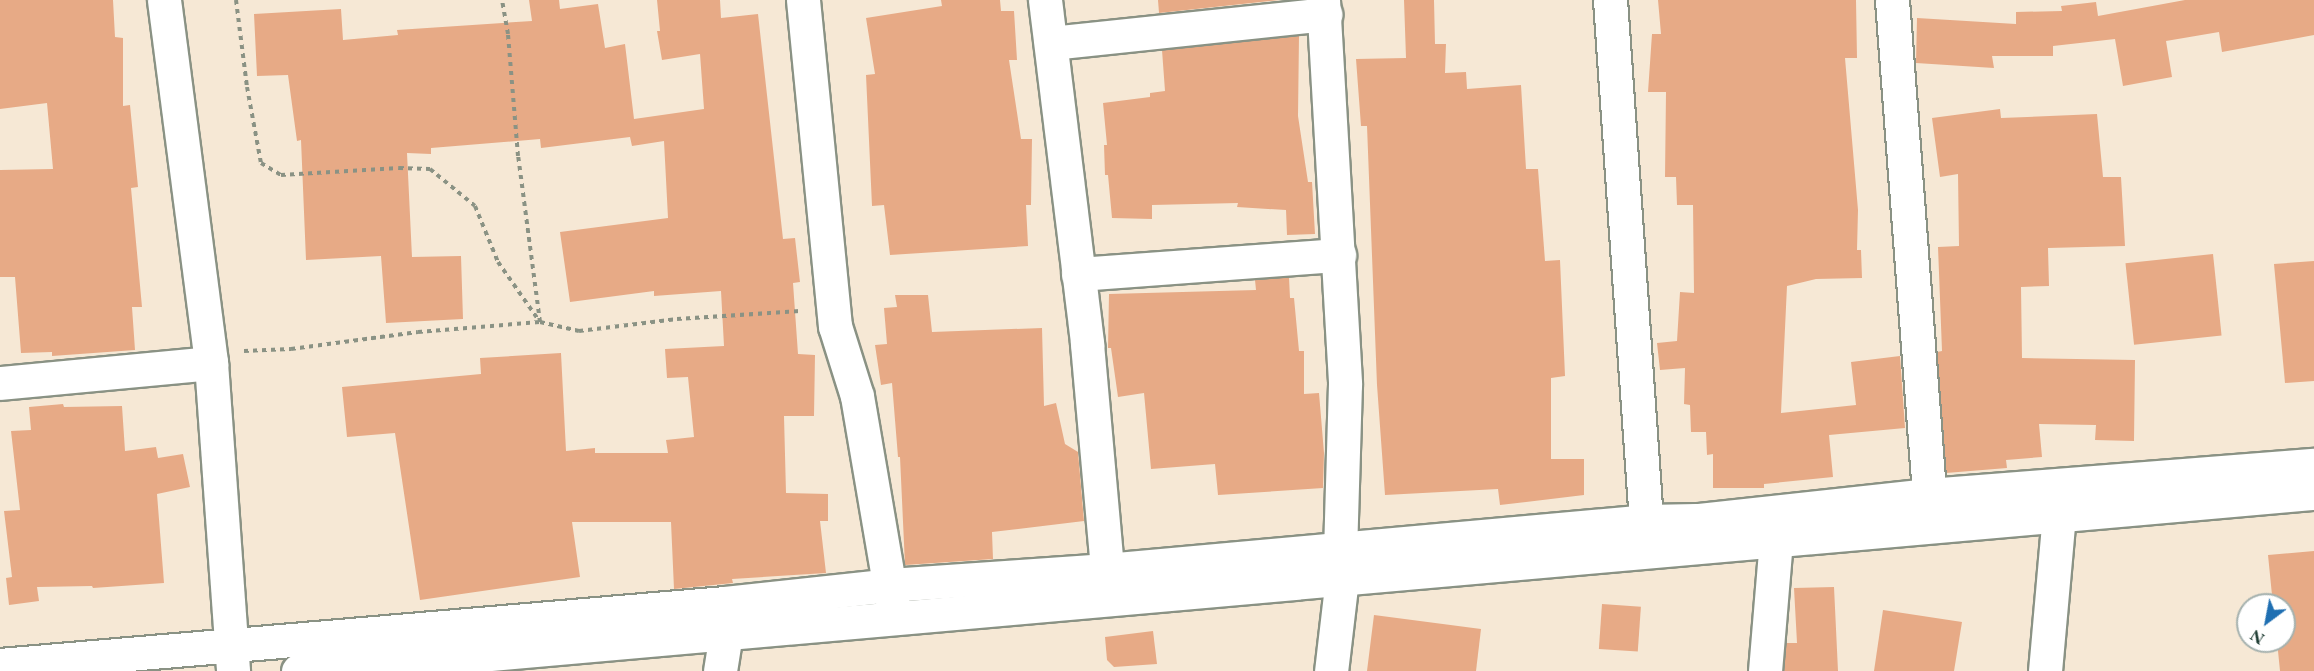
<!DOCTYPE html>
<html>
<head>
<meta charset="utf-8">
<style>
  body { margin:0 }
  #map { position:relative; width:2314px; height:671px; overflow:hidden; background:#f6e8d5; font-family:"EB Garamond",serif }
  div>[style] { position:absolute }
  .building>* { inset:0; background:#e7aa86; transform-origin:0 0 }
  .path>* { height:4px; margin-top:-2px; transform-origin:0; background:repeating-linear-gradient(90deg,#8a9284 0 4.5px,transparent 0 9px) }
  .roads { filter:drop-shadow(2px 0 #8a9284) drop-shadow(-2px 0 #8a9284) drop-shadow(0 2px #8a9284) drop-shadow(0 -2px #8a9284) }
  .minor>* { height:33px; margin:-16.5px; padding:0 16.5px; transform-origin:16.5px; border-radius:16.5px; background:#fff }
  span { translate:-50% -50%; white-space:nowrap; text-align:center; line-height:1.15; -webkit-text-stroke:6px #fff; paint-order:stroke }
  .north { position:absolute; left:2236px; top:593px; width:60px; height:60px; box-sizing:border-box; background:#fff; border:2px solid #a5b1ae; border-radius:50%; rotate:212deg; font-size:16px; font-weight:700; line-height:24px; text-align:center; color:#1f3d34 }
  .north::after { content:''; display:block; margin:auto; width:21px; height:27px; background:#1f6fb2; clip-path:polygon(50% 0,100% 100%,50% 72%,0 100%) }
</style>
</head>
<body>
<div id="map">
  <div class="building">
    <div style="clip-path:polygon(0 0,113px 0,115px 37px,123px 38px,123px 106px,130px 105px,138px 187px,131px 188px,142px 307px,132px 307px,135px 350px,52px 356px,52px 352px,21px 353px,15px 277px,0 277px,0 170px,53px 169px,47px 103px,0 109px)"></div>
    <div style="clip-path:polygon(529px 0,559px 0,560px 9px,598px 4px,605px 48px,625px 44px,634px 119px,704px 109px,700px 54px,662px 60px,657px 31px,660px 31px,657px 0,720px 0,721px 18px,758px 14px,783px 239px,795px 238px,800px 282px,793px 283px,798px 354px,815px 355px,814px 416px,784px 416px,786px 493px,828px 494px,828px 521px,820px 521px,826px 573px,732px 579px,733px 583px,674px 589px,671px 522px,572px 522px,580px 577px,420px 600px,395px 433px,347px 437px,342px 387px,481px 374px,480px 358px,561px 353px,566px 451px,595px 448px,595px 453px,668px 453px,666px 440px,694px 437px,688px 377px,667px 378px,665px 349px,724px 346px,721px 291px,654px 296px,654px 291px,570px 302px,560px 232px,668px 218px,664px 141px,632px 146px,630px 137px,541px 148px,540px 139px,431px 148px,431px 154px,407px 153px,412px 257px,461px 256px,463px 319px,386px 323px,381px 256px,306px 260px,301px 140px,297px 141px,288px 75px,257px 76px,254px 14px,341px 9px,343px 40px,398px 35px,397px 30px,532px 21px)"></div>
    <div style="clip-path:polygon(941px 0,1000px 0,1001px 11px,1014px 11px,1017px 60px,1009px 60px,1021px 139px,1032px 139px,1031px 205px,1026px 205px,1028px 246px,890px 255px,884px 205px,872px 206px,866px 75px,875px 74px,866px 18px,942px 6px)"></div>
    <div style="clip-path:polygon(1158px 0,1279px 0,1159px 13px)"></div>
    <div style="clip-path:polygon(1404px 0,1434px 0,1435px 44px,1446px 44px,1445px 73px,1466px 72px,1467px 89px,1521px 85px,1526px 169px,1538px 169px,1545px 261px,1560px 260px,1565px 376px,1551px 378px,1551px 459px,1584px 459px,1584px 495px,1500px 505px,1498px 489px,1385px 495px,1377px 385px,1367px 126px,1361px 126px,1356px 59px,1406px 58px)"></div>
    <div style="clip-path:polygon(1658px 0,1856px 0,1857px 58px,1845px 58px,1858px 210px,1857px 250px,1861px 250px,1862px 278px,1816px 279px,1787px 286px,1781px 413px,1856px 405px,1851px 362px,1900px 356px,1905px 428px,1829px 435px,1833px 477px,1764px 484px,1764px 488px,1713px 488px,1713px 454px,1707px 455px,1706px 432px,1691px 432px,1690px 405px,1684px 404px,1685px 368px,1660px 370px,1657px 343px,1677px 341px,1680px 292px,1694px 293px,1693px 205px,1677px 205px,1676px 177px,1665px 177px,1666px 92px,1648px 92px,1652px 34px,1661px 34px)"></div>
    <div style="clip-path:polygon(2185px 0,2314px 0,2314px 35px,2222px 52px,2219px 32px,2166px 41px,2172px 77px,2123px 86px,2115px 39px,2053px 46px,2053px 56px,1992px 56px,1994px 68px,1916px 63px,1917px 18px,2016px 24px,2016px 12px,2062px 11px,2061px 6px,2096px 2px,2098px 16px)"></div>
    <div style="clip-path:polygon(1299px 36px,1298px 116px,1308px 182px,1312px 182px,1315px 234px,1287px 235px,1286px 210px,1237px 207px,1238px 203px,1152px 205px,1152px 219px,1112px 218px,1108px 175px,1105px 175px,1104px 145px,1107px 145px,1103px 103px,1150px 97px,1150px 93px,1165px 91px,1162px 50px)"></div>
    <div style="clip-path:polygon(2000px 109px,2001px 118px,2097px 114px,2103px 177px,2121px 177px,2125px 246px,2048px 248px,2049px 286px,2021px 287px,2022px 358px,2135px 360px,2134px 441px,2095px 440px,2096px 425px,2039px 424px,2042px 457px,2006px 460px,2007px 468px,1946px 473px,1937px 352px,1942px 351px,1938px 247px,1959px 246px,1958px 174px,1940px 177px,1932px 118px)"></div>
    <div style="left:2213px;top:254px;width:82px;height:88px;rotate:84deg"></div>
    <div style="clip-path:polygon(2314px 261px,2314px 381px,2285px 383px,2274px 264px)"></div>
    <div style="clip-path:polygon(1289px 277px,1290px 298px,1294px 298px,1299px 351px,1304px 351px,1304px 394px,1319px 393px,1324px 453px,1323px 488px,1218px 495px,1215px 464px,1151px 469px,1144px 393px,1118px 397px,1111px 348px,1108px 348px,1109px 294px,1256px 290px,1255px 280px)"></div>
    <div style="clip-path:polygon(895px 295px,928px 295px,932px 332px,1042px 328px,1044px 406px,1056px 403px,1065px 444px,1078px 452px,1084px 521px,992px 532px,993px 559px,905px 565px,900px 457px,898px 457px,892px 383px,881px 385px,875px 345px,887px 344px,884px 308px,897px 307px)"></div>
    <div style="clip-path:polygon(63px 404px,64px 407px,122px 406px,125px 451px,156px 447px,158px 458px,183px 454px,190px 487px,157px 494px,164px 583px,93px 588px,92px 586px,37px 587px,39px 601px,9px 605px,6px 578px,12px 577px,4px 511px,20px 510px,11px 431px,31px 430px,29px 407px)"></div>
    <div style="clip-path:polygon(2314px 551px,2314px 671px,2280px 671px,2277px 641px,2284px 641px,2284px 605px,2273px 605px,2268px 555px)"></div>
    <div style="clip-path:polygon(1834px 587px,1838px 671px,1784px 671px,1786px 643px,1797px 643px,1794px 588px)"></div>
    <div style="left:1602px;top:604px;width:39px;height:45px;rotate:4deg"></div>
    <div style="clip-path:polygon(1883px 610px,1962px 622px,1954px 671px,1874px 671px)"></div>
    <div style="clip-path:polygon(1374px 615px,1481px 629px,1476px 671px,1367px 671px)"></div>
    <div style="clip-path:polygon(1153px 631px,1157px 664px,1114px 667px,1107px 660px,1105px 637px)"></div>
  </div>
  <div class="path">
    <div style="left:236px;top:0;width:88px;rotate:82.8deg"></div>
    <div style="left:247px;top:87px;width:77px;rotate:79.6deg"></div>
    <div style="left:261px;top:163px;width:23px;rotate:31deg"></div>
    <div style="left:281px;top:175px;width:118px;rotate:-3.4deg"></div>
    <div style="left:399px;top:168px;width:31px;rotate:2deg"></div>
    <div style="left:430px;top:169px;width:58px;rotate:39.4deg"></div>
    <div style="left:475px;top:206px;width:61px;rotate:67.7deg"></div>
    <div style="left:498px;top:262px;width:73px;rotate:55deg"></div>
    <div style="left:540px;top:322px;width:40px;rotate:13deg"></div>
    <div style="left:579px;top:331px;width:99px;rotate:-7deg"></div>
    <div style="left:677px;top:319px;width:123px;rotate:-3.7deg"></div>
    <div style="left:244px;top:351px;width:47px;rotate:-2.4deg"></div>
    <div style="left:291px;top:349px;width:128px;rotate:-7.6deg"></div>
    <div style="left:418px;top:332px;width:122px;rotate:-4.7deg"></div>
    <div style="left:540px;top:322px;width:167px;rotate:-97.5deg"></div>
    <div style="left:518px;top:156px;width:122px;rotate:-94.7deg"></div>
    <div style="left:508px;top:34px;width:35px;rotate:-100deg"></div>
  </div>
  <div class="roads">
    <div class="minor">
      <div style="left:164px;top:0;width:366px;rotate:82.6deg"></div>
      <div style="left:211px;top:363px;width:309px;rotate:85.9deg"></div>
      <div style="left:803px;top:0;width:328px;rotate:84.4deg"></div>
      <div style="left:835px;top:326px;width:73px;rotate:72.6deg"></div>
      <div style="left:857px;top:396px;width:214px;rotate:80.3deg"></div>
      <div style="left:1045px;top:0;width:347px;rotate:83deg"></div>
      <div style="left:1087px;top:344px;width:249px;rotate:84.9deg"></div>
      <div style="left:1323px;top:0;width:385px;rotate:86.7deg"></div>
      <div style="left:1345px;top:384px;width:166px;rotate:91.7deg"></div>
      <div style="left:1340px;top:550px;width:28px;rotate:86deg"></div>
      <div style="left:1342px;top:578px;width:94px;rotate:96.7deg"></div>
      <div style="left:1610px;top:0;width:522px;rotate:86.05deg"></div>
      <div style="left:1892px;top:0;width:496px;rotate:85.7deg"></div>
      <div style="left:1051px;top:43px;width:276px;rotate:-6deg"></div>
      <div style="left:1078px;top:274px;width:262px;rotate:-4.2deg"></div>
      <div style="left:0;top:383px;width:212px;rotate:-5.4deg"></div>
      <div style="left:0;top:665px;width:728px;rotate:-4.89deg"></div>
      <div style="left:725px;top:603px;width:166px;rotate:-6.2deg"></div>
      <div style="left:890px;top:585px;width:217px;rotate:-4deg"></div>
      <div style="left:1106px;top:570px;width:542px;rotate:-5.18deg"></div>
      <div style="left:1646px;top:521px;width:51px;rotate:-1.1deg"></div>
      <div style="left:1697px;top:520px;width:233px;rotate:-6.2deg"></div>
      <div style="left:1929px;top:495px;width:386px;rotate:-4.5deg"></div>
      <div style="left:298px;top:671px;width:2024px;rotate:-5.05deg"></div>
      <div style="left:720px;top:671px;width:38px;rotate:-81deg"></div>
      <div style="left:726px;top:633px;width:22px;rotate:-90deg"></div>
      <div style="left:1765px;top:671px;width:131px;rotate:-85.2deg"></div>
      <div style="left:2045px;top:671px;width:157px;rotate:-84.9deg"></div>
    </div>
  </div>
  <div class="north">N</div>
</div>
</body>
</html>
